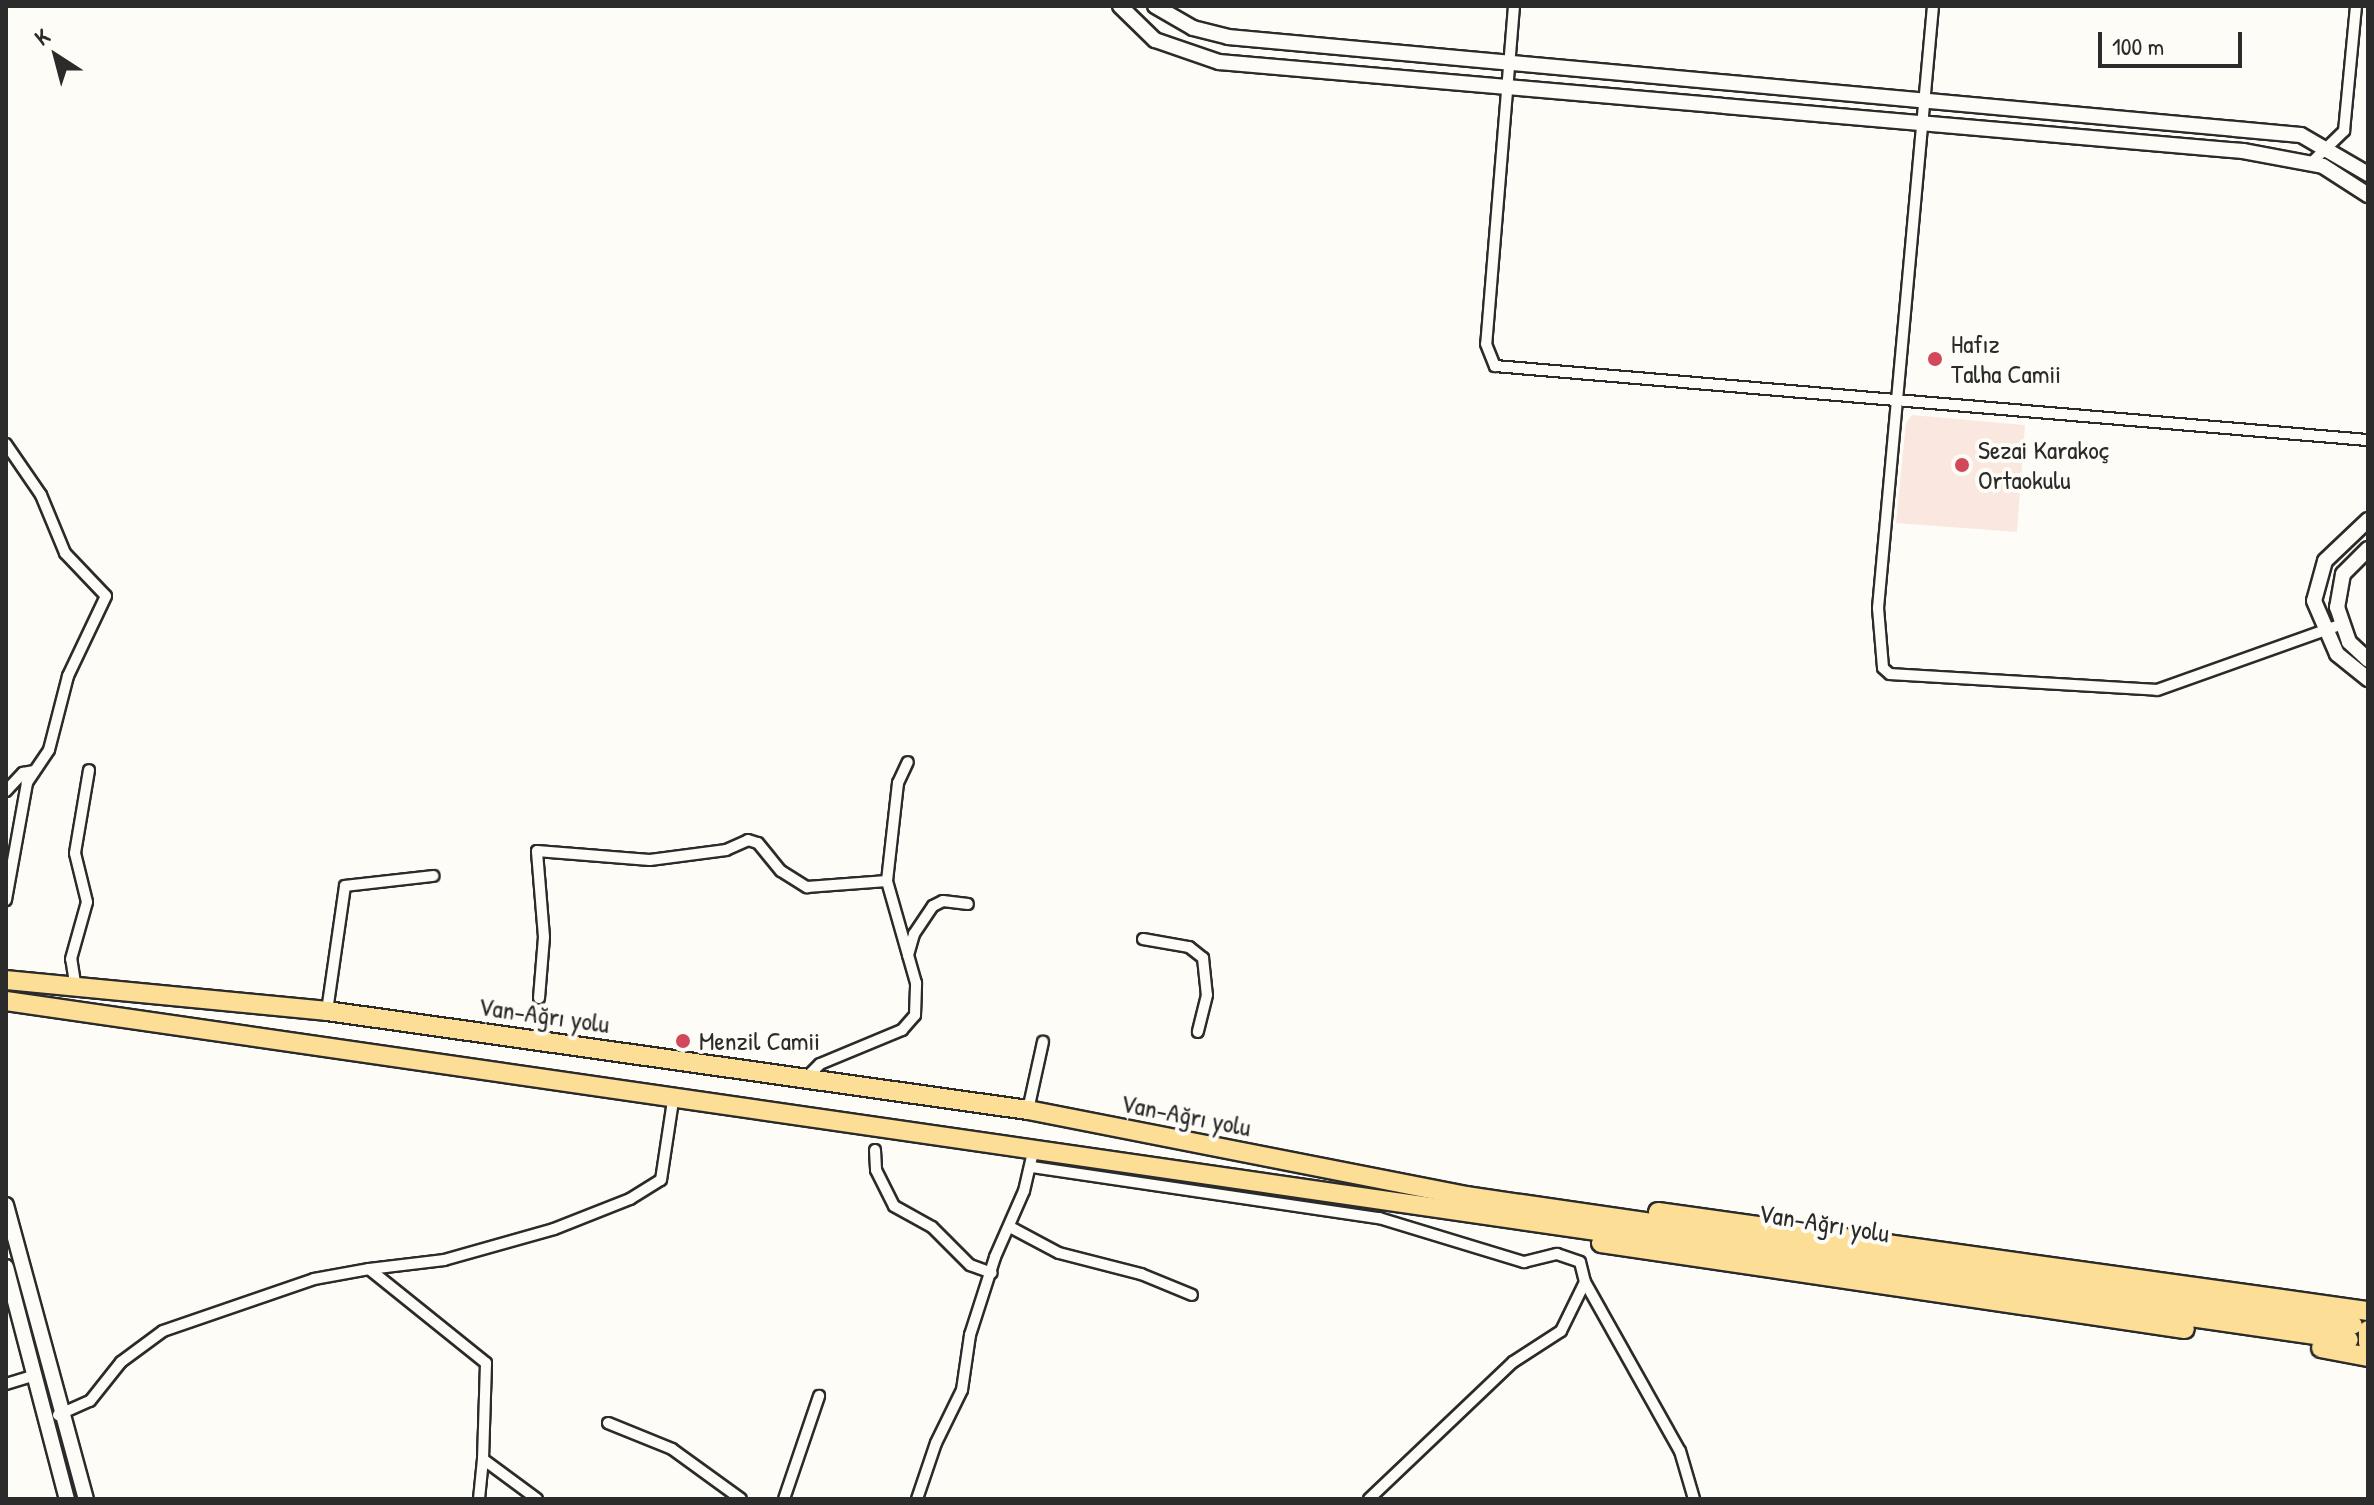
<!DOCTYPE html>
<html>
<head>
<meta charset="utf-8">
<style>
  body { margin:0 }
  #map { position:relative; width:2374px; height:1505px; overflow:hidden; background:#fdfcf7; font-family:"Patrick Hand",sans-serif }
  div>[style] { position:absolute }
  .built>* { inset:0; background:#fae8e0 }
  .roads { filter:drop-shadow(2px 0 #2b2b2b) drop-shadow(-2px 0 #2b2b2b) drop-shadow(0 2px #2b2b2b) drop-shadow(0 -2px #2b2b2b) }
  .street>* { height:10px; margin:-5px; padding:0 5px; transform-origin:5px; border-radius:5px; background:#fdfcf7 }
  .secondary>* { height:14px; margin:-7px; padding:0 7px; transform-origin:7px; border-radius:7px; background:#fdfcf7 }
  .highway>* { height:18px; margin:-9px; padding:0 9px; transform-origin:9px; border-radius:9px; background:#fcde96 }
  .dots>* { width:22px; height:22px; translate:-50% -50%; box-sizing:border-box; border:4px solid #fdfcf7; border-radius:50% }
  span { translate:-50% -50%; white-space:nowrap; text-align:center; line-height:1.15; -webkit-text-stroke:8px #fdfcf7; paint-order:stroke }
  .poi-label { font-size:26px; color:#2b2b2b }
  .left { translate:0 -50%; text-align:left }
  .street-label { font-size:26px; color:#2b2b2b }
  .frame { position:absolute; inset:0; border:8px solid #2b2b2b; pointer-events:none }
  .north { position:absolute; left:16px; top:16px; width:80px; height:80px; -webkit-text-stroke:6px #fdfcf7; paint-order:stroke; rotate:324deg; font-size:22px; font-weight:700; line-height:32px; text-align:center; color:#2b2b2b }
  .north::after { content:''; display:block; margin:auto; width:28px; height:36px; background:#2b2b2b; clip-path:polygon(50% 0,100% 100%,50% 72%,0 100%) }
  .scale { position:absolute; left:2098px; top:32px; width:144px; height:36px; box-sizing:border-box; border:4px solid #2b2b2b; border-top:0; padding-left:10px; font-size:24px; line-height:28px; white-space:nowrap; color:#2b2b2b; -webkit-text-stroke:6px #fdfcf7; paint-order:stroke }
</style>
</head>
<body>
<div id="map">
  <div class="built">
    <div style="clip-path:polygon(1912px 415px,2025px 425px,2017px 532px,1896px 523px,1906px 423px)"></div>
  </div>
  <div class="roads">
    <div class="street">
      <div style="left:1514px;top:6px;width:339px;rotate:94.7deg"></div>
      <div style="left:1486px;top:344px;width:24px;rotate:68deg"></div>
      <div style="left:1495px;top:366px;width:876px;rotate:4.85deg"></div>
      <div style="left:1933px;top:6px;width:605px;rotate:95.22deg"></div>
      <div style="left:1878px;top:608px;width:60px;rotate:85.2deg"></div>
      <div style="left:1883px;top:668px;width:9px;rotate:41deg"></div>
      <div style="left:1890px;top:674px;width:267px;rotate:3.4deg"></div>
      <div style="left:2157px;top:690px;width:194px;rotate:-19.6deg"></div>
      <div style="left:2312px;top:162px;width:45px;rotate:-44.1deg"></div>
      <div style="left:2344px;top:131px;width:126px;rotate:-84.5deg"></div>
      <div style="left:6px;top:444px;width:62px;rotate:55.5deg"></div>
      <div style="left:41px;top:495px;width:63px;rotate:67.5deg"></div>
      <div style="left:65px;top:553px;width:59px;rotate:46.4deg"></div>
      <div style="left:106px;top:596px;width:89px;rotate:115.4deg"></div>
      <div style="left:68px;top:676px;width:76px;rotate:104.4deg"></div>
      <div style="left:49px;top:750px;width:40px;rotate:124deg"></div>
      <div style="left:27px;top:783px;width:119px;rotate:100.2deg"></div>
      <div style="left:6px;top:791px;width:25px;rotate:-47deg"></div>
      <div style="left:23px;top:773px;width:10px;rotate:-11deg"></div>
      <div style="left:1143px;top:939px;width:47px;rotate:9.9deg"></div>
      <div style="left:1189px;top:947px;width:18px;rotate:38deg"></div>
      <div style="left:1203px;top:958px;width:37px;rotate:84deg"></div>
      <div style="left:1207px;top:995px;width:38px;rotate:104deg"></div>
      <div style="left:908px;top:955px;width:22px;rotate:-74deg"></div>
      <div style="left:914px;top:934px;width:34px;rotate:-56deg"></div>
      <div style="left:933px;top:906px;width:11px;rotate:-27deg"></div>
      <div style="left:943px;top:901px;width:25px;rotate:7deg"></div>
      <div style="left:76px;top:989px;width:30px;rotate:-99deg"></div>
      <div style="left:71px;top:959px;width:59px;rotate:-74.3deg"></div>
      <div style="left:87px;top:902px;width:50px;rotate:-103.8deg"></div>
      <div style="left:75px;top:853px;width:84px;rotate:-80.4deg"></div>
      <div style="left:539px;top:998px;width:61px;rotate:-85.3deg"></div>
      <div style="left:544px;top:937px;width:86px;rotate:-94.7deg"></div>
      <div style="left:537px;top:851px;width:113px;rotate:4.6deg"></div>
      <div style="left:650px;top:860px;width:77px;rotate:-7.5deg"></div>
      <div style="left:726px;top:850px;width:24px;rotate:-24deg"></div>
      <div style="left:748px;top:840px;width:10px;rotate:17deg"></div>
      <div style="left:758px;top:843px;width:36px;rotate:51deg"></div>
      <div style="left:781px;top:871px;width:31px;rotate:32deg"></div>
      <div style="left:807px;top:887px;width:80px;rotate:-4.3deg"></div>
      <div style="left:327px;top:1011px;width:126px;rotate:-81.8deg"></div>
      <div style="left:345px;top:886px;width:89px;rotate:-6.5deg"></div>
      <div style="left:805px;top:1079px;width:21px;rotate:-45deg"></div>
      <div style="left:820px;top:1064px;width:89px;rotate:-22.5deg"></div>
      <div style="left:902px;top:1030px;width:20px;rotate:-49deg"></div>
      <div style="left:915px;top:1015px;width:32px;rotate:-88deg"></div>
      <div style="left:916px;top:983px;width:106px;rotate:-105.9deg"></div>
      <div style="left:887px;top:881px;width:99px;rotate:-83.6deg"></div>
      <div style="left:898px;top:783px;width:23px;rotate:-65deg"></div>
      <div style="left:1028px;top:1110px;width:70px;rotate:-77.6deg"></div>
      <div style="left:875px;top:1150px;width:20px;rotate:87deg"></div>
      <div style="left:876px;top:1170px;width:40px;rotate:63.4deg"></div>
      <div style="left:894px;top:1206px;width:43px;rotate:28.9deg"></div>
      <div style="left:932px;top:1227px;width:54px;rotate:45deg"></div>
      <div style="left:970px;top:1265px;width:23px;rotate:20deg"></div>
      <div style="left:1032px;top:1167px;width:351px;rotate:8.4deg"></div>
      <div style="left:1379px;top:1218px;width:152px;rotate:16.9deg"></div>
      <div style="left:1524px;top:1262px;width:34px;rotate:-14deg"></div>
      <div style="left:1557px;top:1254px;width:24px;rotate:19deg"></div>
      <div style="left:1580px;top:1262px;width:21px;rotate:76deg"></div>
      <div style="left:1585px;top:1282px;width:55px;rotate:116.1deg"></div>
      <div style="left:1561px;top:1331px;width:57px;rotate:147.1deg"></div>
      <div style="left:1513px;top:1362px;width:199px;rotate:136.4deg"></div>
      <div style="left:1010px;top:1227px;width:55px;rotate:28deg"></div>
      <div style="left:1059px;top:1253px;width:85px;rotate:14.4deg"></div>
      <div style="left:1141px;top:1274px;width:55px;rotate:22.4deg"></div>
      <div style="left:1585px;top:1282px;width:194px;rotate:60.7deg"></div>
      <div style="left:1680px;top:1451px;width:50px;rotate:73.7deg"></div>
      <div style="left:6px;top:1384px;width:30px;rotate:-17deg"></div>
      <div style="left:58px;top:1415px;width:35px;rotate:-24deg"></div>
      <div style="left:90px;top:1401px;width:50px;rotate:-51.5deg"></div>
      <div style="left:121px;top:1362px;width:52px;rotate:-36.4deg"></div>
      <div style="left:163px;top:1331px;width:160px;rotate:-19deg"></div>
      <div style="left:314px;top:1279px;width:56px;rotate:-10.3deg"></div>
      <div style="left:608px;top:1423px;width:69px;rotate:22.1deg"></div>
      <div style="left:672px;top:1449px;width:85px;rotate:35.9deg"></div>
      <div style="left:479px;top:1499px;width:40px;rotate:-84.3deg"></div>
      <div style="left:537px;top:1499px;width:67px;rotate:-143.5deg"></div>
      <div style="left:483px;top:1459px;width:96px;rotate:-88.2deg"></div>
      <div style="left:486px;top:1363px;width:150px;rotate:-141.2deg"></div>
      <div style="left:369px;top:1269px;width:76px;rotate:-6.8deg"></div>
      <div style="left:444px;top:1260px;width:114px;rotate:-15.7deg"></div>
      <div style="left:554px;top:1229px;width:82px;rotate:-21.5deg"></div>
      <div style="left:630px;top:1199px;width:36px;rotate:-32deg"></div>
      <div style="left:661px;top:1180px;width:80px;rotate:-81.4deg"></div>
      <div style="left:784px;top:1499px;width:109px;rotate:-71.2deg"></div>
      <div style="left:917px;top:1499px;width:59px;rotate:-71.3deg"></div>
      <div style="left:936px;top:1443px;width:59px;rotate:-63.9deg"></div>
      <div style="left:962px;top:1390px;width:56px;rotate:-81.7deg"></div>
      <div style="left:970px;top:1335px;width:82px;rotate:-72.2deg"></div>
      <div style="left:995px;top:1257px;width:72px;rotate:-66.3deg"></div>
      <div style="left:1024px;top:1191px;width:40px;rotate:-77deg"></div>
    </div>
    <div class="secondary">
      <div style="left:1120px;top:6px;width:49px;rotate:44.2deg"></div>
      <div style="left:1155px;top:40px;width:68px;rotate:19deg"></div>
      <div style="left:1219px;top:62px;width:1028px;rotate:4.97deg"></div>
      <div style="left:2243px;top:151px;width:81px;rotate:10.6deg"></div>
      <div style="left:2323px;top:166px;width:54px;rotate:32.8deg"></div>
      <div style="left:1155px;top:6px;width:44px;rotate:30.1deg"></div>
      <div style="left:1193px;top:28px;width:36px;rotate:14deg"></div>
      <div style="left:1228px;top:37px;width:1077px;rotate:5.22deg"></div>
      <div style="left:2301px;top:135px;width:78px;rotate:30.2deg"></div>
      <div style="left:2368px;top:520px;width:59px;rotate:136.4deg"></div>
      <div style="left:2325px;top:561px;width:41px;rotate:105.4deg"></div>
      <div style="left:2314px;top:601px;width:58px;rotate:66.5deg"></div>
      <div style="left:2337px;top:654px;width:40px;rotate:39deg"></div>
      <div style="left:2368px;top:549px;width:35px;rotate:135deg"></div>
      <div style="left:2343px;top:574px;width:34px;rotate:100deg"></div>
      <div style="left:2337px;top:607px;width:37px;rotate:71deg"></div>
      <div style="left:2349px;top:642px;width:26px;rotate:43deg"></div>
      <div style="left:6px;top:1205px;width:305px;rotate:74.8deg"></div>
      <div style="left:6px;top:1267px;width:240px;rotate:75.3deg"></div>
    </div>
    <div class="highway">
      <div style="left:6px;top:980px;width:322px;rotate:5.5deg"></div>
      <div style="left:327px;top:1011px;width:708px;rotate:8.04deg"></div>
      <div style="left:1028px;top:1110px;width:446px;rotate:11.1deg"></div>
      <div style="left:1466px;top:1196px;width:896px;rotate:8.27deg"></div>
      <div style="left:6px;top:1001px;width:2367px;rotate:8.23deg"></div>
      <div style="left:1658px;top:1212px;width:717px;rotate:7.94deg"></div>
      <div style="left:1601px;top:1243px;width:590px;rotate:8.38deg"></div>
      <div style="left:2368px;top:1330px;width:13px;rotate:90deg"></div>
      <div style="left:2321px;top:1348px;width:48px;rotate:10.8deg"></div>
    </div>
  </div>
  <div class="dots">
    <div style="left:1935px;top:359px;background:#d1495b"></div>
    <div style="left:1962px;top:465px;background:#d1495b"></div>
    <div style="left:683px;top:1041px;background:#d1495b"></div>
  </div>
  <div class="poi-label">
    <span class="left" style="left:1951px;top:359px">Hafız<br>Talha Camii</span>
    <span class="left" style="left:1978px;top:465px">Sezai Karakoç<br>Ortaokulu</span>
    <span class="left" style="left:699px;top:1041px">Menzil Camii</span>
  </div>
  <div class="street-label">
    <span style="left:544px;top:1015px;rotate:8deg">Van-Ağrı yolu</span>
    <span style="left:1186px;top:1115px;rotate:11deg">Van-Ağrı yolu</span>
    <span style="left:1824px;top:1223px;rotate:9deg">Van-Ağrı yolu</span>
  </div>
  <div class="frame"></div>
  <div class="north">K</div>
  <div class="scale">100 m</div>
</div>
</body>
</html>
